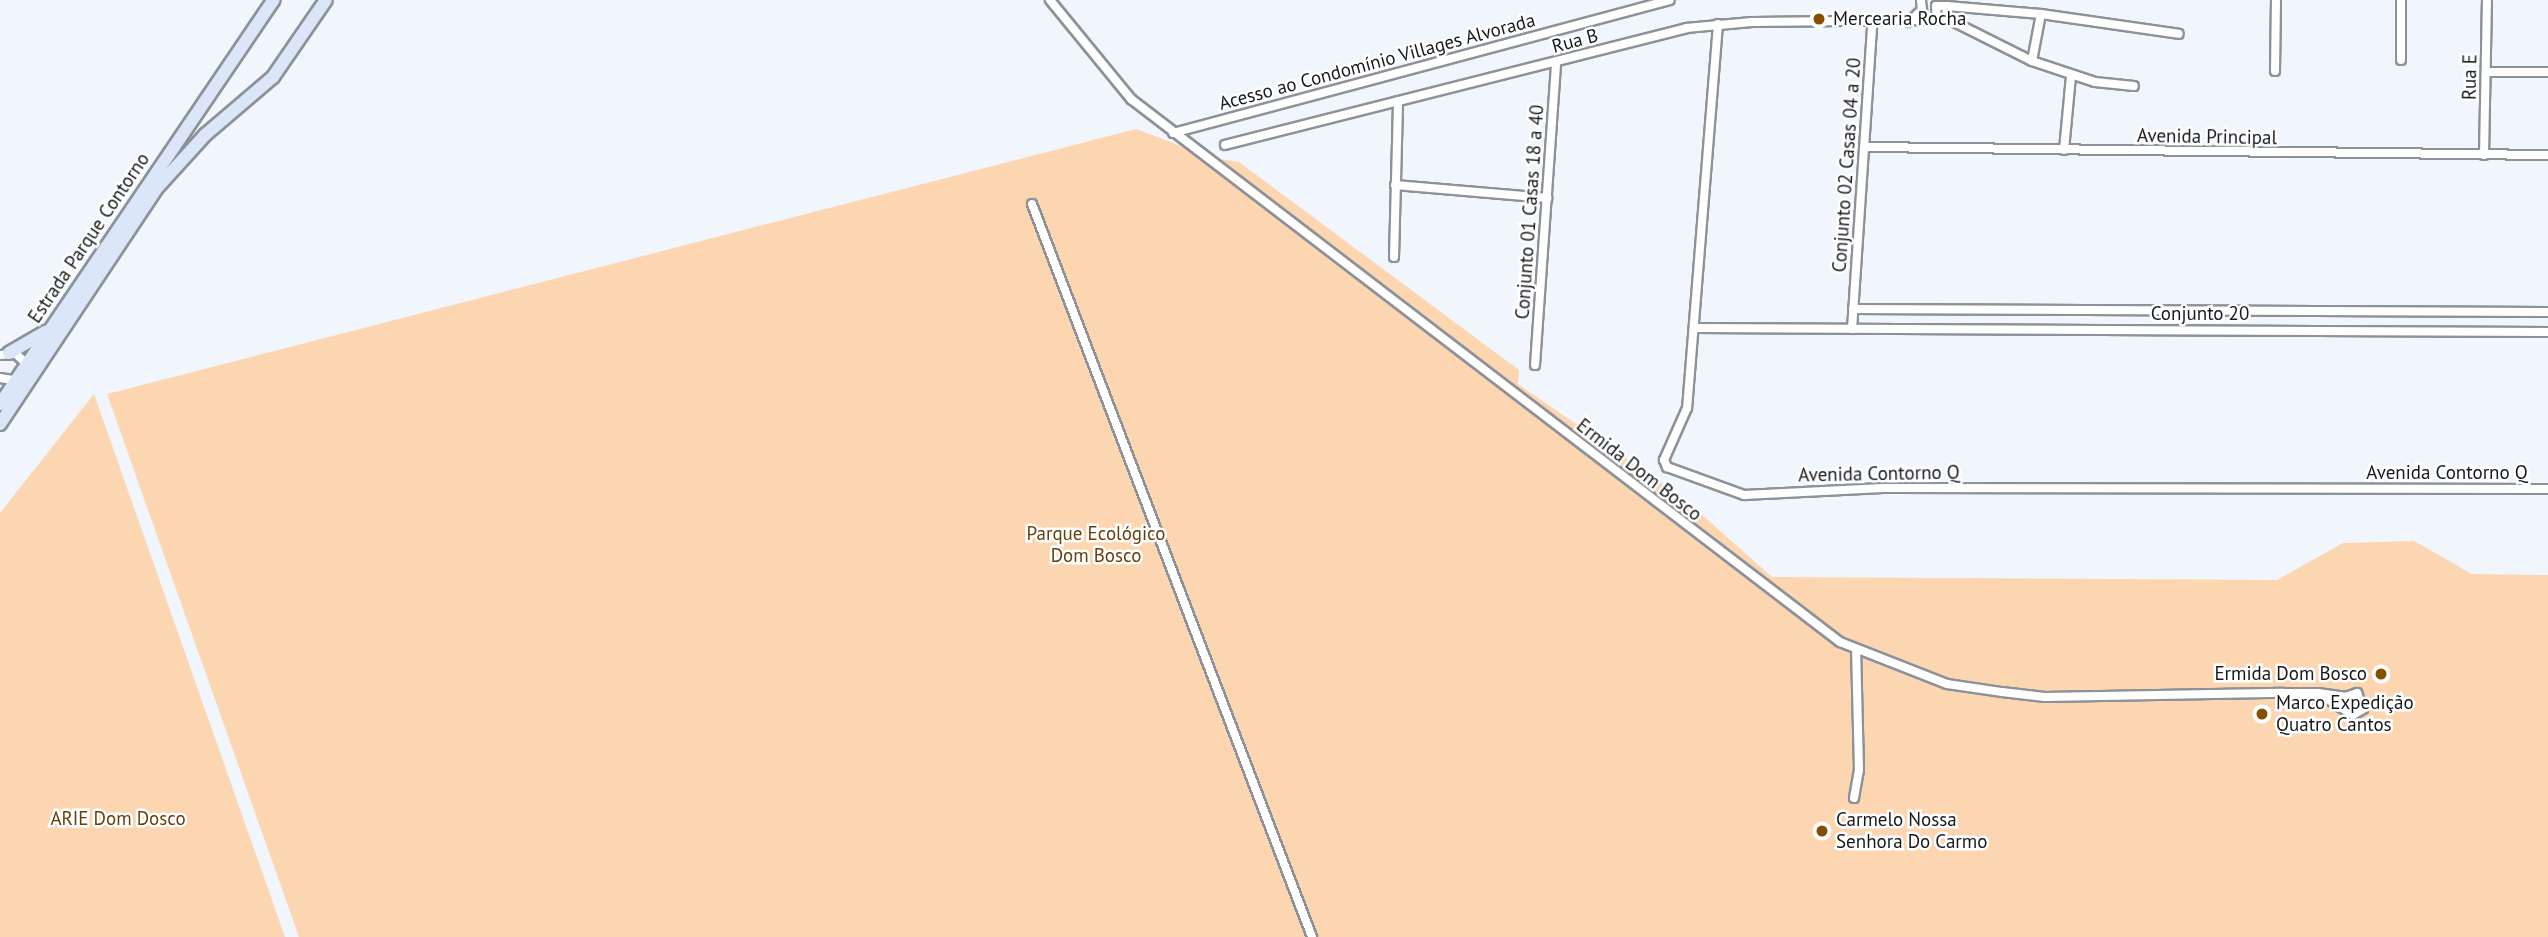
<!DOCTYPE html>
<html>
<head>
<meta charset="utf-8">
<style>
  body { margin:0 }
  #map { position:relative; width:2548px; height:937px; overflow:hidden; background:#f1f6fd; font-family:"PT Sans",sans-serif }
  div>[style] { position:absolute }
  .green>* { inset:0; background:#fbd6b1 }
  .roads { filter:drop-shadow(2px 0 #8d929a) drop-shadow(-2px 0 #8d929a) drop-shadow(0 2px #8d929a) drop-shadow(0 -2px #8d929a) }
  .minor>* { height:8px; margin:-4px; padding:0 4px; transform-origin:4px; border-radius:4px; background:#fff }
  .primary>* { height:12px; margin:-6px; padding:0 6px; transform-origin:6px; border-radius:6px; background:#dbe6f9 }
  .dots>* { width:19px; height:19px; translate:-50% -50%; box-sizing:border-box; border:4px solid #fff; border-radius:50% }
  span { translate:-50% -50%; white-space:nowrap; text-align:center; line-height:1.15; -webkit-text-stroke:5px #fff; paint-order:stroke }
  .poi-label { font-size:19px; color:#17181c }
  .left { translate:0 -50%; text-align:left }
  .right { translate:-100% -50%; text-align:right }
  .street-label { font-size:19px; color:#17181c }
  .park-label { font-size:19px; color:#673e0a }
</style>
</head>
<body>
<div id="map">
  <div class="green">
    <div style="clip-path:polygon(1136px 129px,1213px 158px,1239px 162px,1519px 370px,1518px 384px,1682px 497px,1772px 577px,2277px 580px,2343px 543px,2414px 541px,2472px 574px,2548px 575px,2548px 937px,299px 937px,107px 394px)"></div>
    <div style="clip-path:polygon(94px 394px,285px 937px,0 937px,0 513px)"></div>
  </div>
  <div class="roads">
    <div class="minor">
      <div style="left:1050px;top:0;width:128px;rotate:50.7deg"></div>
      <div style="left:1131px;top:99px;width:893px;rotate:37.45deg"></div>
      <div style="left:1840px;top:642px;width:115px;rotate:21.4deg"></div>
      <div style="left:1947px;top:684px;width:56px;rotate:8.3deg"></div>
      <div style="left:2002px;top:692px;width:43px;rotate:6.6deg"></div>
      <div style="left:2045px;top:697px;width:238px;rotate:-1deg"></div>
      <div style="left:2283px;top:693px;width:35px"></div>
      <div style="left:2318px;top:693px;width:27px;rotate:8deg"></div>
      <div style="left:2345px;top:697px;width:13px;rotate:-18deg"></div>
      <div style="left:2357px;top:693px;width:17px;rotate:69deg"></div>
      <div style="left:2363px;top:709px;width:12px;rotate:149deg"></div>
      <div style="left:2353px;top:715px;width:41px;rotate:-147.8deg"></div>
      <div style="left:1947px;top:6px;width:94px;rotate:4.9deg"></div>
      <div style="left:2041px;top:14px;width:139px;rotate:8.2deg"></div>
      <div style="left:1946px;top:18px;width:12px;rotate:-85deg"></div>
      <div style="left:1947px;top:6px;width:11px;rotate:180deg"></div>
      <div style="left:1936px;top:6px;width:13px;rotate:86deg"></div>
      <div style="left:1937px;top:19px;width:9px;rotate:-6deg"></div>
      <div style="left:1946px;top:18px;width:96px;rotate:26.6deg"></div>
      <div style="left:2032px;top:61px;width:66px;rotate:18.4deg"></div>
      <div style="left:2095px;top:82px;width:39px;rotate:6deg"></div>
      <div style="left:1909px;top:22px;width:18px;rotate:-43deg"></div>
      <div style="left:1922px;top:10px;width:10px;rotate:-96deg"></div>
      <div style="left:1718px;top:24px;width:385px;rotate:94.6deg"></div>
      <div style="left:1687px;top:408px;width:57px;rotate:113.9deg"></div>
      <div style="left:1664px;top:460px;width:8px;rotate:67deg"></div>
      <div style="left:1667px;top:467px;width:82px;rotate:20deg"></div>
      <div style="left:1744px;top:495px;width:139px;rotate:-2.9deg"></div>
      <div style="left:1883px;top:488px;width:665px;rotate:0.09deg"></div>
      <div style="left:2401px;top:60px;width:60px;rotate:-90deg"></div>
      <div style="left:2032px;top:61px;width:48px;rotate:-79.2deg"></div>
      <div style="left:2275px;top:71px;width:71px;rotate:-89.2deg"></div>
      <div style="left:2486px;top:72px;width:62px"></div>
      <div style="left:1173px;top:133px;width:514px;rotate:-14.98deg"></div>
      <div style="left:1225px;top:145px;width:476px;rotate:-14.2deg"></div>
      <div style="left:1686px;top:28px;width:66px;rotate:-5.2deg"></div>
      <div style="left:1752px;top:22px;width:187px;rotate:-0.6deg"></div>
      <div style="left:1865px;top:147px;width:683px;rotate:0.67deg"></div>
      <div style="left:2064px;top:150px;width:74px;rotate:-84.6deg"></div>
      <div style="left:2484px;top:155px;width:155px;rotate:-88.9deg"></div>
      <div style="left:1395px;top:185px;width:153px;rotate:4.9deg"></div>
      <div style="left:1032px;top:204px;width:785px;rotate:69.09deg"></div>
      <div style="left:1394px;top:257px;width:156px;rotate:-88.5deg"></div>
      <div style="left:1853px;top:309px;width:695px;rotate:0.25deg"></div>
      <div style="left:1695px;top:328px;width:853px;rotate:0.27deg"></div>
      <div style="left:1852px;top:329px;width:306px;rotate:-86.2deg"></div>
      <div style="left:0;top:355px;width:16px;rotate:-4deg"></div>
      <div style="left:16px;top:354px;width:18px;rotate:43deg"></div>
      <div style="left:1535px;top:365px;width:304px;rotate:-86deg"></div>
      <div style="left:0;top:378px;width:18px;rotate:9deg"></div>
      <div style="left:1854px;top:798px;width:28px;rotate:-80deg"></div>
      <div style="left:1859px;top:770px;width:119px;rotate:-91.4deg"></div>
    </div>
    <div class="primary">
      <div style="left:9px;top:353px;width:42px;rotate:-30.3deg"></div>
      <div style="left:0;top:404px;width:488px;rotate:-55.9deg"></div>
      <div style="left:0;top:424px;width:282px;rotate:-56.4deg"></div>
      <div style="left:156px;top:189px;width:73px;rotate:-47.8deg"></div>
      <div style="left:205px;top:135px;width:89px;rotate:-40.5deg"></div>
      <div style="left:273px;top:77px;width:93px;rotate:-55.5deg"></div>
    </div>
  </div>
  <div class="dots">
    <div style="left:1819px;top:19px;background:#864f00"></div>
    <div style="left:2381px;top:674px;background:#864f00"></div>
    <div style="left:2262px;top:714px;background:#864f00"></div>
    <div style="left:1822px;top:831px;background:#864f00"></div>
  </div>
  <div class="poi-label">
    <span class="left" style="left:1833px;top:19px">Mercearia Rocha</span>
    <span class="right" style="left:2367px;top:674px">Ermida Dom Bosco</span>
    <span class="left" style="left:2276px;top:714px">Marco Expedição<br>Quatro Cantos</span>
    <span class="left" style="left:1836px;top:831px">Carmelo Nossa<br>Senhora Do Carmo</span>
  </div>
  <div class="street-label">
    <span style="left:1575px;top:41px;rotate:-15deg">Rua B</span>
    <span style="left:1377px;top:62px;rotate:-15deg">Acesso ao Condomínio Villages Alvorada</span>
    <span style="left:2470px;top:77px;rotate:-89deg">Rua E</span>
    <span style="left:2207px;top:137px;rotate:1deg">Avenida Principal</span>
    <span style="left:1847px;top:165px;rotate:-86deg">Conjunto 02 Casas 04 a 20</span>
    <span style="left:1530px;top:212px;rotate:-86deg">Conjunto 01 Casas 18 a 40</span>
    <span style="left:89px;top:238px;rotate:-56deg">Estrada Parque Contorno</span>
    <span style="left:2200px;top:314px">Conjunto 20</span>
    <span style="left:1639px;top:470px;rotate:38deg">Ermida Dom Bosco</span>
    <span style="left:2447px;top:473px">Avenida Contorno Q</span>
    <span style="left:1879px;top:474px;rotate:-1deg">Avenida Contorno Q</span>
  </div>
  <div class="park-label">
    <span style="left:1096px;top:545px">Parque Ecológico<br>Dom Bosco</span>
    <span style="left:118px;top:819px">ARIE Dom Dosco</span>
  </div>
</div>
</body>
</html>
